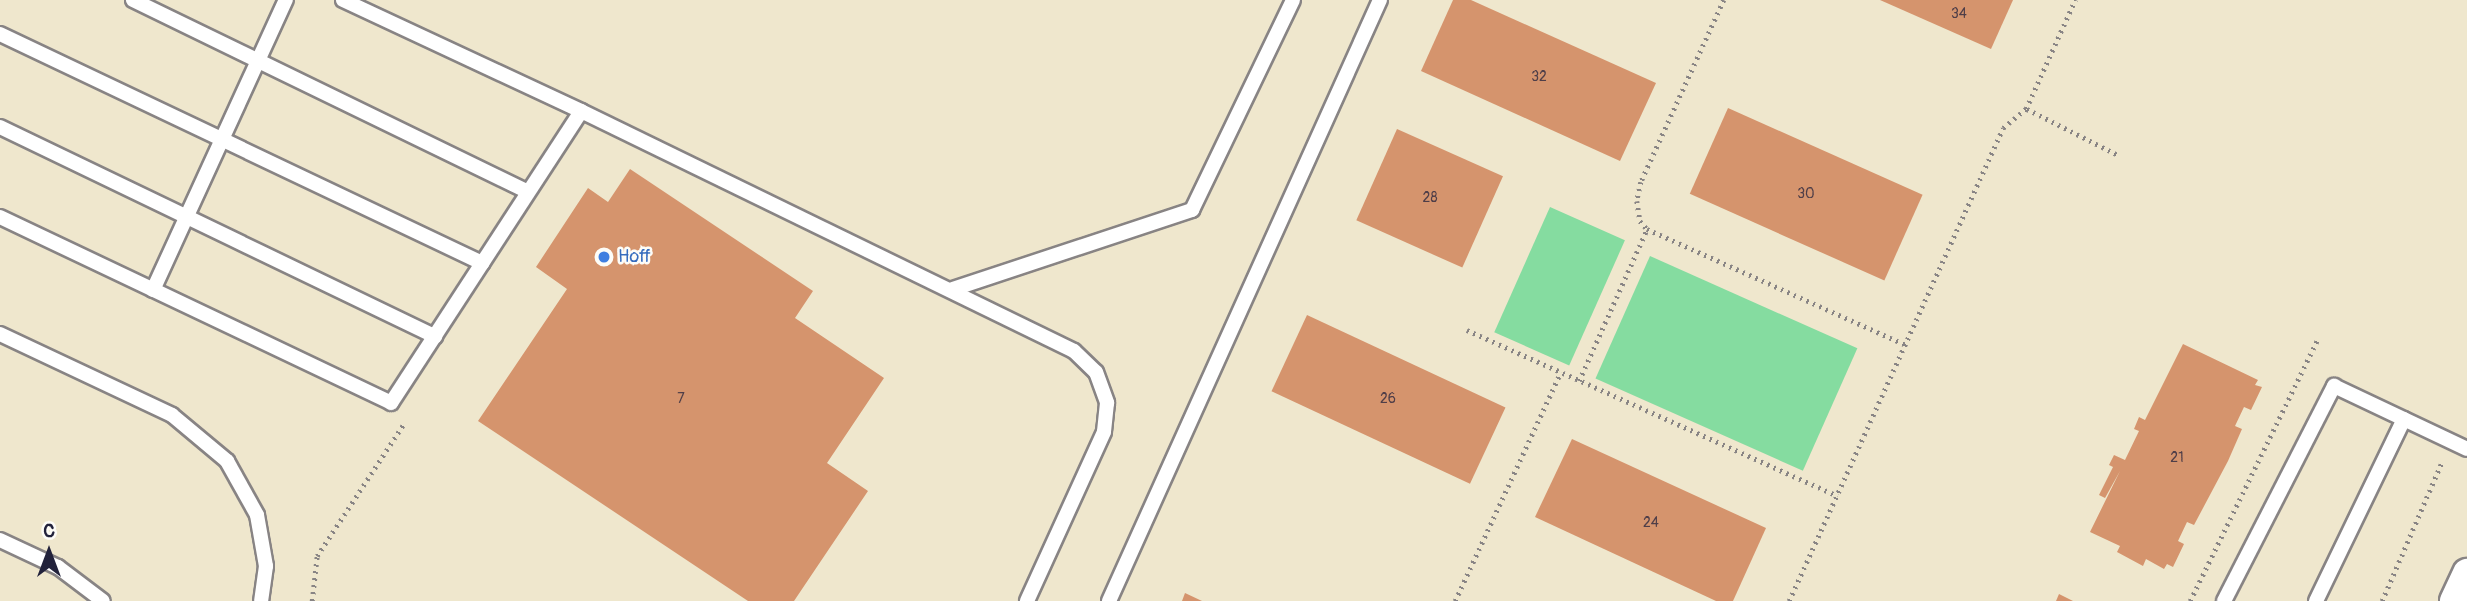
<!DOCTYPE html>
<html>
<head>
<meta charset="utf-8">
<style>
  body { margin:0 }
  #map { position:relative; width:2467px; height:601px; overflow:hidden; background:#efe7cd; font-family:Pangolin,sans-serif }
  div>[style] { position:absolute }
  .green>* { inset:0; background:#85dca0; transform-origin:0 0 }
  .building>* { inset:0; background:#d5946d; transform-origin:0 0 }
  .path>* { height:4.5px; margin-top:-2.25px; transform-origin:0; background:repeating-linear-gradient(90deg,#888484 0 2px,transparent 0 7px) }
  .roads { filter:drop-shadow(2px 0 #888484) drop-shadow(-2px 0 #888484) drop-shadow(0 2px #888484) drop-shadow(0 -2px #888484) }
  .lane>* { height:14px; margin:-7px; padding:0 7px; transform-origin:7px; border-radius:7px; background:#fff }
  .street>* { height:28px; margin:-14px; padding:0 14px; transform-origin:14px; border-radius:14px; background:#fff }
  .dots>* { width:19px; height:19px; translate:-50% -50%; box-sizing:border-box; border:4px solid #fdfcf7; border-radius:50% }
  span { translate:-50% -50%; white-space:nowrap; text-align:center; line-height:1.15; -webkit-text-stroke:5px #fdfcf7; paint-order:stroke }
  .number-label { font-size:14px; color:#4f3e48 }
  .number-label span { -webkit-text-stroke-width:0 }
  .shop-label { font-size:18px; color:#366cbe }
  .left { translate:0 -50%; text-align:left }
  .north { position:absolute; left:14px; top:517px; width:70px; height:70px; -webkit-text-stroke:5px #fdfcf7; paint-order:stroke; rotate:0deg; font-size:19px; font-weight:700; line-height:28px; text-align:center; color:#22223b }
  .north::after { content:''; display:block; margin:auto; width:24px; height:32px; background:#22223b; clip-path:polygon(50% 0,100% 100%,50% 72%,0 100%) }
</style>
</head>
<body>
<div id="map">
  <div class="green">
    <div style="left:1550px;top:207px;width:82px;height:137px;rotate:24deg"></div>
    <div style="left:1650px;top:256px;width:227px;height:134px;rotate:24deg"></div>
  </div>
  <div class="building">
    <div style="clip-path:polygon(1453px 0,1471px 0,1656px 83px,1620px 161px,1421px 71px)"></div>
    <div style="clip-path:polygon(1880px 0,2013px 0,1991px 49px)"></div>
    <div style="left:1728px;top:108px;width:213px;height:94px;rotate:24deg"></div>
    <div style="left:1397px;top:129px;width:116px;height:100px;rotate:24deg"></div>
    <div style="clip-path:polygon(630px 169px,813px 291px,795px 318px,884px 378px,827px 463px,868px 491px,794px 601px,748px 601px,478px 421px,567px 289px,536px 267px,588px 188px,608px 202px)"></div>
    <div style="left:1307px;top:315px;width:219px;height:84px;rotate:25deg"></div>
    <div style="clip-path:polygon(2183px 344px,2258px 380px,2255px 385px,2262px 387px,2251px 410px,2244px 407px,2235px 426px,2242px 429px,2228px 461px,2194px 525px,2187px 522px,2178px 541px,2184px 544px,2173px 567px,2167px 564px,2164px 569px,2146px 559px,2143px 566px,2117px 552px,2120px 546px,2090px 532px,2120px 471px,2105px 498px,2099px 495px,2113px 467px,2109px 465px,2114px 455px,2125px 460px,2139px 431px,2134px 429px,2139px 417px,2145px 420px)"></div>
    <div style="clip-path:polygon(1572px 439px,1766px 528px,1733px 601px,1716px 601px,1535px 517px)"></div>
    <div style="clip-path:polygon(1185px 593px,1202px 601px,1182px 601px)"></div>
    <div style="clip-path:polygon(2059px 594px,2073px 601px,2056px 601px)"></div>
  </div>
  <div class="path">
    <div style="left:1724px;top:0;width:200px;rotate:114.5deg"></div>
    <div style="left:1641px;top:182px;width:19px;rotate:102deg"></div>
    <div style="left:1637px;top:201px;width:20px;rotate:81deg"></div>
    <div style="left:1640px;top:221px;width:11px;rotate:49deg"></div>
    <div style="left:1647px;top:229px;width:284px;rotate:24.1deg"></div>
    <div style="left:2027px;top:109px;width:104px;rotate:26.8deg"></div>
    <div style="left:1467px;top:330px;width:406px;rotate:24.1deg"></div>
    <div style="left:1579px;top:381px;width:167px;rotate:-65.9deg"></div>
    <div style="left:312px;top:601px;width:45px;rotate:-83.7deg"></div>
    <div style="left:317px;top:556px;width:157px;rotate:-56.7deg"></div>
    <div style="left:1455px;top:601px;width:252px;rotate:-65.2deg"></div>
    <div style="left:1789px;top:601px;width:519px;rotate:-65.66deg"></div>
    <div style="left:2003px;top:128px;width:30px;rotate:-40deg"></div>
    <div style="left:2026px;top:109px;width:120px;rotate:-65.8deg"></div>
    <div style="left:2190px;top:601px;width:292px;rotate:-64deg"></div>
    <div style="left:2382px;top:601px;width:151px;rotate:-66.7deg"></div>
  </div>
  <div class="roads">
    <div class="lane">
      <div style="left:133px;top:0;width:439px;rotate:25.9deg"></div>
      <div style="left:343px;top:0;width:263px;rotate:25deg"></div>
      <div style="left:581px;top:111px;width:548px;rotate:25.96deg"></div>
      <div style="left:1074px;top:351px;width:30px;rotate:44deg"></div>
      <div style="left:1096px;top:372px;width:33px;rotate:70deg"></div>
      <div style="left:1107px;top:403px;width:29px;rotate:96deg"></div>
      <div style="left:1104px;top:432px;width:186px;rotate:114.5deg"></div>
      <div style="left:0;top:34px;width:534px;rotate:25.41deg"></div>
      <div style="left:0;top:127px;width:483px;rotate:25.7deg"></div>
      <div style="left:0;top:217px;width:433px;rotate:25.4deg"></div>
      <div style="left:391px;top:403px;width:348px;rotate:-56.9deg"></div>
      <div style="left:953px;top:289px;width:252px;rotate:-18.3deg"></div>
      <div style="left:1192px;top:210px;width:233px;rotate:-64.3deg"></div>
      <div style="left:153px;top:290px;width:319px;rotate:-65.4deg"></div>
      <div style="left:0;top:334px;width:190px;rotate:25.2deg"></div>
      <div style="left:172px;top:415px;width:72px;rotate:39.9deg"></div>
      <div style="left:227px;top:461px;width:62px;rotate:60.9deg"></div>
      <div style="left:257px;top:515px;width:52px;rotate:80deg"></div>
      <div style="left:266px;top:566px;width:35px;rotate:98deg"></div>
      <div style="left:0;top:540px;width:64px;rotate:25deg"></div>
      <div style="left:58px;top:567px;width:56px;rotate:37.1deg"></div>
      <div style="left:1109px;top:601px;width:659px;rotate:-65.73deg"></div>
      <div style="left:2224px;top:601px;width:242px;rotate:-62.9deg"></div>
      <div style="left:2334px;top:386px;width:147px;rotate:25.3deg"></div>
      <div style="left:2316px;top:601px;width:202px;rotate:-64.2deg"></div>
    </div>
    <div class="street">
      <div style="left:2454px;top:601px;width:31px;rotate:-65deg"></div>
    </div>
  </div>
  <div class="dots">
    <div style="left:604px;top:257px;background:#3f7fe0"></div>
  </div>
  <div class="number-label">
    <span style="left:1959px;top:14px">34</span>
    <span style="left:1539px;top:77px">32</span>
    <span style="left:1806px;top:194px">30</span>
    <span style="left:1430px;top:198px">28</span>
    <span style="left:681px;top:399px">7</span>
    <span style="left:1388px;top:399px">26</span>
    <span style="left:2177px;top:458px">21</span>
    <span style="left:1651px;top:523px">24</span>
  </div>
  <div class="shop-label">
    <span class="left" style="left:618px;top:257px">Hoff</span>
  </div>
  <div class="north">С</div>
</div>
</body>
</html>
